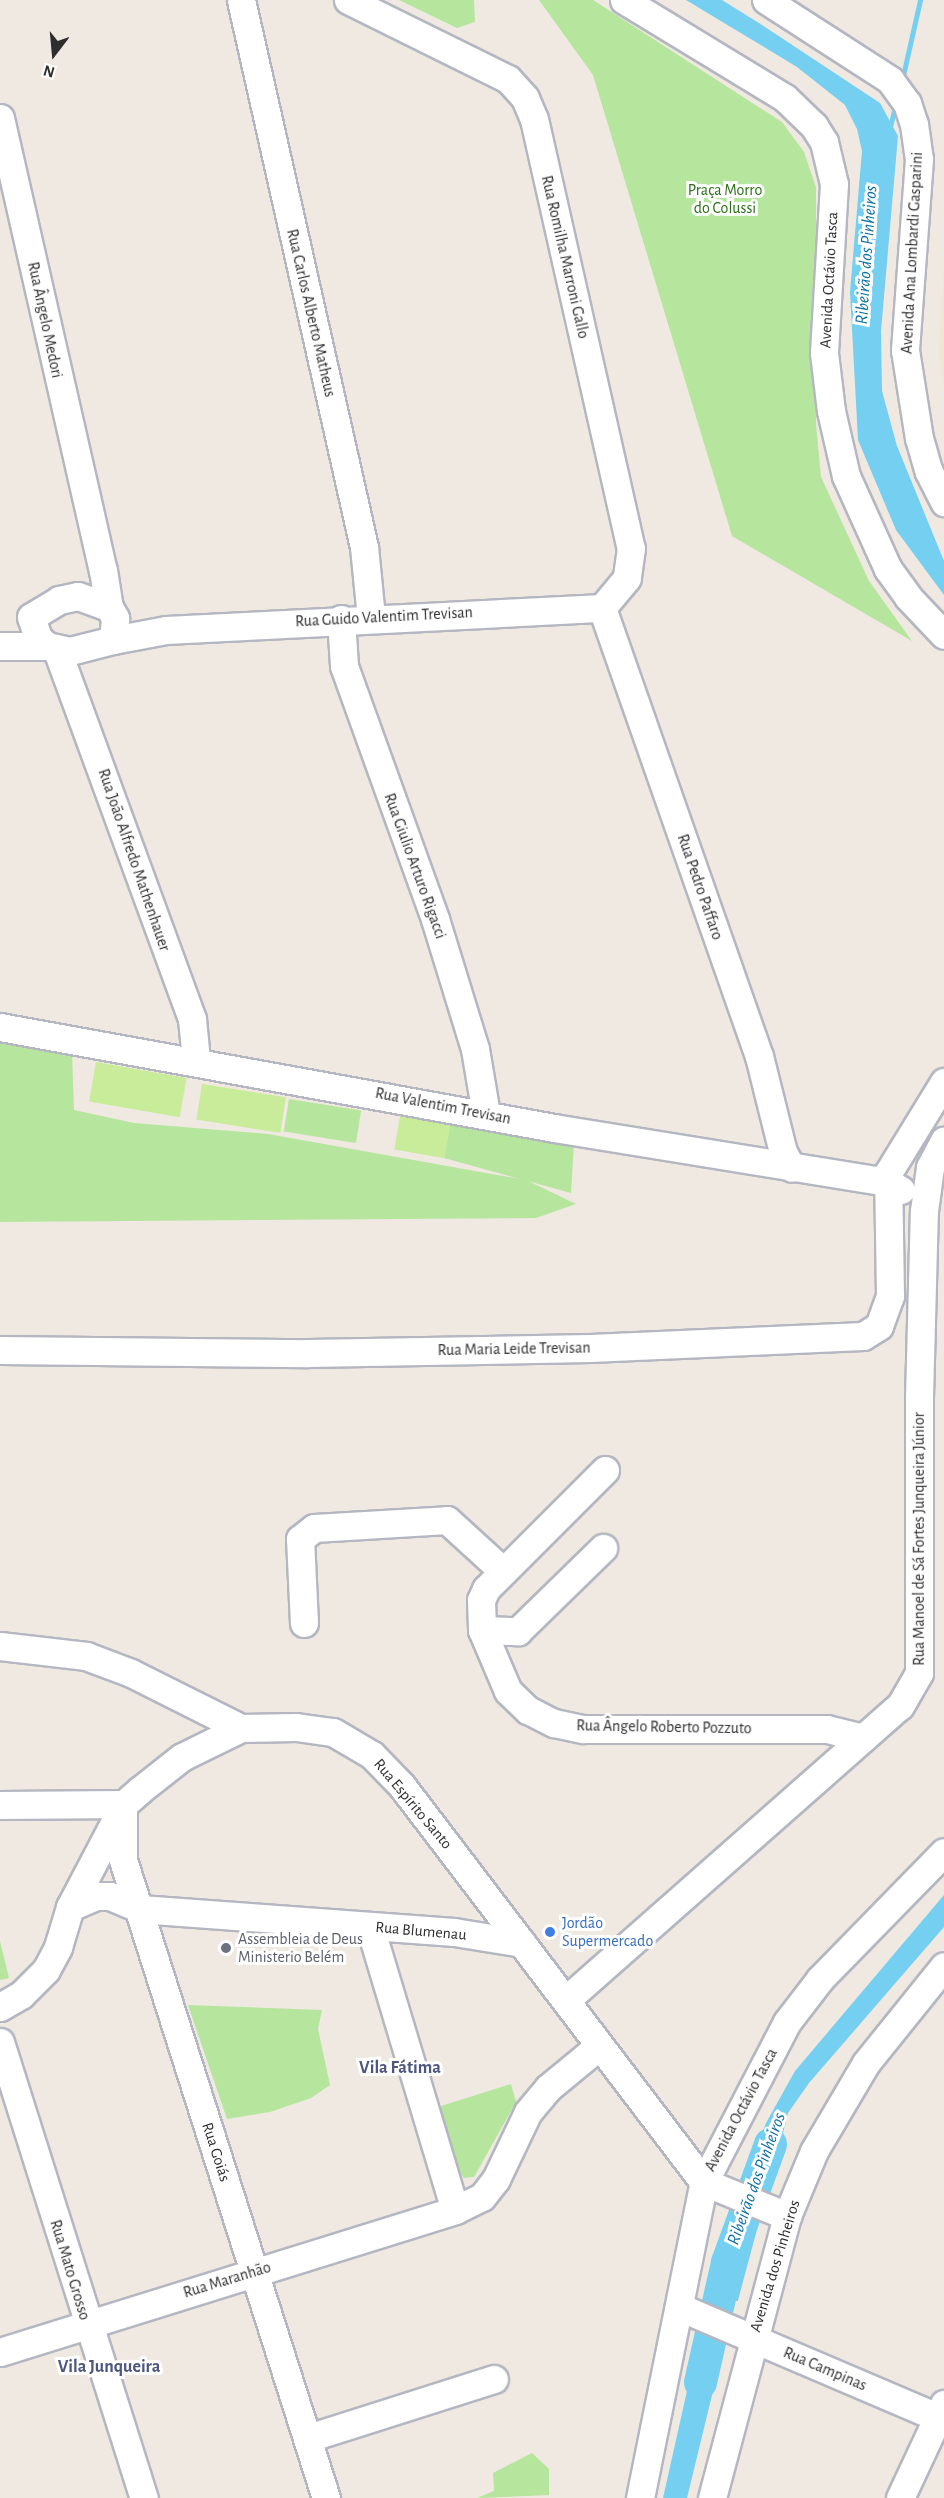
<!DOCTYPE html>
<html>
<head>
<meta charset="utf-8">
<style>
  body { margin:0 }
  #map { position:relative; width:944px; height:2498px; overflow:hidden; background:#efe9e1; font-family:"Alegreya Sans",sans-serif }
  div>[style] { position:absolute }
  .education>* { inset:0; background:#f0e6d1 }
  .green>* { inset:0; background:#b6e59e; transform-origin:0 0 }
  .pitch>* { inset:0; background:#c9ec9a; transform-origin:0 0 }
  .water>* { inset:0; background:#75cff0; transform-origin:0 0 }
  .stream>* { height:5px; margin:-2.5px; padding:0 2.5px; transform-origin:2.5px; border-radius:2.5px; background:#75cff0 }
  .river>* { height:33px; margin:-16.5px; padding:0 16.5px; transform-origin:16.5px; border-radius:16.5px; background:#75cff0 }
  .roads { filter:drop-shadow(2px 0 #b4b7c1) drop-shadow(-2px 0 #b4b7c1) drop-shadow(0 2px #b4b7c1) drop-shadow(0 -2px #b4b7c1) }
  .minor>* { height:27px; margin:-13.5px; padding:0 13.5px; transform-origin:13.5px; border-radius:13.5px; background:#fff }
  .dots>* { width:16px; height:16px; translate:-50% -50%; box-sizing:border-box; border:3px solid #fff; border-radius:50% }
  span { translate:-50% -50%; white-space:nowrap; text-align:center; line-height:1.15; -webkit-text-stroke:6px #fff; paint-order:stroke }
  .park-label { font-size:16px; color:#2c6e1b }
  .street-label { font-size:16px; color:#2e2e2e }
  .shop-label { font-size:16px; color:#366cbe }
  .left { translate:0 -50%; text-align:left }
  .worship-label { font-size:16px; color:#5b616d }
  .water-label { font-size:18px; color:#0d6fa3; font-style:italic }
  .neighbourhood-label { font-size:18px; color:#4d5680; font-weight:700 }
  .north { position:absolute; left:24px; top:24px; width:60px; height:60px; -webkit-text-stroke:4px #fff; paint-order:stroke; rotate:196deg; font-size:16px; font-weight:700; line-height:24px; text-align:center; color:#2e2e2e }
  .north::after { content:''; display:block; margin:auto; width:21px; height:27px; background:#2e2e2e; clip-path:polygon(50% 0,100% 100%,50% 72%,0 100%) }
</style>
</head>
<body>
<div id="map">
  <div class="education">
    <div style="clip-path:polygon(944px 264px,944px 384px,939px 352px)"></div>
  </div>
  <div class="green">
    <div style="clip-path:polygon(399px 0,474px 0,475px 22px,457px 28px)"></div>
    <div style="clip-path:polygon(539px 0,593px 0,782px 122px,804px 152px,816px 187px,816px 424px,821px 477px,869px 581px,912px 641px,732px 536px,593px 75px)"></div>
    <div style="clip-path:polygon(0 1033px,72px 1052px,74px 1110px,134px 1123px,268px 1134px,526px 1180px,576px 1204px,536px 1218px,0 1222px)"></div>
    <div style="left:289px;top:1099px;width:73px;height:33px;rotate:9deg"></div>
    <div style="clip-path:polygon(451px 1120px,574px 1144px,571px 1193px,444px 1158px)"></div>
    <div style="clip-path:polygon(0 1941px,9px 1978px,0 1980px)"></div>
    <div style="clip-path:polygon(188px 2005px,322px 2010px,318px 2029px,330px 2085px,311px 2098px,270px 2112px,227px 2119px)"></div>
    <div style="clip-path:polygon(511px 2084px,516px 2102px,474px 2177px,464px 2178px,456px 2168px,438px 2107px)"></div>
    <div style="clip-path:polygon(532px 2453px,549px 2469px,549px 2495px,477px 2498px,494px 2491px,493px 2473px)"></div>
  </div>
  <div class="pitch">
    <div style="left:96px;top:1062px;width:92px;height:40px;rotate:10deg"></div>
    <div style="left:202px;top:1084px;width:85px;height:36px;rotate:9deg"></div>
    <div style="left:401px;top:1111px;width:51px;height:39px;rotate:10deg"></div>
  </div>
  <div class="water">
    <div style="clip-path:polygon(686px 0,722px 0,762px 25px,880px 103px,898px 136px,881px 331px,882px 391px,897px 446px,944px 561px,944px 595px,896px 530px,858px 440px,850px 292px,862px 151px,857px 129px,845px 105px,797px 67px)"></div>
    <div style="clip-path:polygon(944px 1895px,944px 1927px,809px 2083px,788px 2113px,769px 2189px,744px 2184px,766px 2123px,795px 2071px)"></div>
    <div style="left:734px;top:2207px;width:28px;height:90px;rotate:15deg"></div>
    <div style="clip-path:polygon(700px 2333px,724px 2346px,687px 2498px,663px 2498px)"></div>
  </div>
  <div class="stream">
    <div style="left:902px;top:80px;width:82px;rotate:-77.3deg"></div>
    <div style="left:889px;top:130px;width:27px;rotate:-75deg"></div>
  </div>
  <div class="river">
    <div style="left:700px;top:2382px;width:123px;rotate:-77.3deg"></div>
    <div style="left:727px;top:2262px;width:126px;rotate:-70deg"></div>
  </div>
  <div class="roads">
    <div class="minor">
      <div style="left:241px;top:0;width:561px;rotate:77.33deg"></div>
      <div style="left:364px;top:547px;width:70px;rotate:84.3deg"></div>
      <div style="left:348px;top:0;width:178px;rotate:26.3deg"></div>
      <div style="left:508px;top:79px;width:25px;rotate:48deg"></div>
      <div style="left:525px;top:98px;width:23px;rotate:67deg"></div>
      <div style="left:534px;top:119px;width:440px;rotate:77.3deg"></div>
      <div style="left:631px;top:548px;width:30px;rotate:98deg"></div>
      <div style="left:627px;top:578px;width:39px;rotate:130deg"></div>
      <div style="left:624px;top:0;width:188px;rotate:31.3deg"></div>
      <div style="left:785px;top:98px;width:40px;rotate:44deg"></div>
      <div style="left:814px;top:126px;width:19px;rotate:58deg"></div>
      <div style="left:824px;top:142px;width:43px;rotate:76.6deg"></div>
      <div style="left:834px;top:184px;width:169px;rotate:93.4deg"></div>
      <div style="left:824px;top:353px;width:58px;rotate:83.1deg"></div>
      <div style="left:831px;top:411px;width:67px;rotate:77deg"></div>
      <div style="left:846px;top:476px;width:102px;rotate:65.7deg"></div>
      <div style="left:888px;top:569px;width:34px;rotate:54deg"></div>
      <div style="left:908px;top:597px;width:52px;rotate:46.5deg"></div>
      <div style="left:766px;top:0;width:148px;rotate:32.8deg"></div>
      <div style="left:890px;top:80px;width:29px;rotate:54deg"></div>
      <div style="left:907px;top:103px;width:22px;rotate:72deg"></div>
      <div style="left:914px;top:124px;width:35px;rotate:82deg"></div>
      <div style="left:919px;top:159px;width:192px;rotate:94.2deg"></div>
      <div style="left:905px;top:350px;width:89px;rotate:81deg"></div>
      <div style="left:919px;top:438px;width:35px;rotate:74deg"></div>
      <div style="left:929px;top:472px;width:34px;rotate:63deg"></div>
      <div style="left:0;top:118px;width:464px;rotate:77.2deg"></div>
      <div style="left:103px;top:570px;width:37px;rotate:81deg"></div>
      <div style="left:78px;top:596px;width:33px;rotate:20deg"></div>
      <div style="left:109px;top:607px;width:13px;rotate:61deg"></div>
      <div style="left:115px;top:618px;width:22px;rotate:95deg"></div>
      <div style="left:113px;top:640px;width:44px;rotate:165.7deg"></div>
      <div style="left:70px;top:651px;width:24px;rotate:-168deg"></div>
      <div style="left:47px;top:646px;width:12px;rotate:-138deg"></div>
      <div style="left:38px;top:638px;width:22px;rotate:-108deg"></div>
      <div style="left:31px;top:617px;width:33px;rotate:-31deg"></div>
      <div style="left:59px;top:600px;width:19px;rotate:-12deg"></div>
      <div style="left:602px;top:608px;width:475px;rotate:70.7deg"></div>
      <div style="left:759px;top:1056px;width:99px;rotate:76deg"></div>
      <div style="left:783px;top:1152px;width:18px;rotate:61deg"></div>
      <div style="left:341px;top:619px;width:47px;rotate:86.3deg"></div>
      <div style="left:344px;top:666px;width:269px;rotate:70.2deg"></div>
      <div style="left:435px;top:919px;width:136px;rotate:72.9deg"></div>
      <div style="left:475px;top:1049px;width:66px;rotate:80.4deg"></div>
      <div style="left:113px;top:640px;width:54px;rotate:-10.7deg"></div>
      <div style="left:166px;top:630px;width:437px;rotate:-2.9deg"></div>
      <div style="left:0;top:646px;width:47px"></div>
      <div style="left:57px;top:650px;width:393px;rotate:69.9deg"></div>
      <div style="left:192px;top:1019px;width:41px;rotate:84.4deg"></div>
      <div style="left:0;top:1027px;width:563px;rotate:10.33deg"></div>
      <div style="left:554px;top:1128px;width:337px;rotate:9.2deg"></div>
      <div style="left:887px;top:1182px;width:16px;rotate:30deg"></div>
      <div style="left:0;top:1350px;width:308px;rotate:0.6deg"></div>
      <div style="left:308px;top:1353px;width:282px;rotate:-1deg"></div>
      <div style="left:590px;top:1348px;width:273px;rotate:-2.5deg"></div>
      <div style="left:863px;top:1336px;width:19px;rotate:-32deg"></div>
      <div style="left:879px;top:1326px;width:32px;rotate:-70deg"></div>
      <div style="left:890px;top:1296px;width:123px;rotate:-90.9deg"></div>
      <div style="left:888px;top:1173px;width:107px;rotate:-58.4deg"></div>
      <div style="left:605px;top:1470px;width:168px;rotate:135deg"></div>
      <div style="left:486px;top:1589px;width:12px;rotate:114deg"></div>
      <div style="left:481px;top:1600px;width:30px;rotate:88deg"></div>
      <div style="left:482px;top:1630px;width:66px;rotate:66.9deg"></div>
      <div style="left:508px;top:1691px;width:28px;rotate:44deg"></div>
      <div style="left:528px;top:1710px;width:29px;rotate:27deg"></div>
      <div style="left:554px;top:1723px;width:30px;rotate:12deg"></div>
      <div style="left:583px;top:1729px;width:244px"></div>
      <div style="left:827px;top:1729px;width:37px;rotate:14deg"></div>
      <div style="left:304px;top:1623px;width:84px;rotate:-92.7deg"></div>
      <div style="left:300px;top:1539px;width:18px;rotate:-38deg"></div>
      <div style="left:314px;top:1528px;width:133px;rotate:-3.4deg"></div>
      <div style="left:447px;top:1520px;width:76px;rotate:42.3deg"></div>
      <div style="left:482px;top:1630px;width:36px;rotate:2deg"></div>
      <div style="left:518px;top:1631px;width:119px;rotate:-44.3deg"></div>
      <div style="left:0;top:1646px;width:87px;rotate:6.6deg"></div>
      <div style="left:86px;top:1656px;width:48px;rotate:20.7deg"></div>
      <div style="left:131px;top:1673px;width:123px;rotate:26.6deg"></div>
      <div style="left:0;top:1805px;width:124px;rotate:-0.5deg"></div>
      <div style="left:123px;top:1811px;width:49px;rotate:90deg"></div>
      <div style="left:123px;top:1860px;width:670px;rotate:72.35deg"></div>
      <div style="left:70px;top:1907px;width:28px;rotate:-23deg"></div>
      <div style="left:96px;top:1896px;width:14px"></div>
      <div style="left:110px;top:1896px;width:33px;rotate:23deg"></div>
      <div style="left:140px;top:1909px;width:315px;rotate:4.2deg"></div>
      <div style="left:454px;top:1932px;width:69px;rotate:9.2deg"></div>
      <div style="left:370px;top:1927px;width:295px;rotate:73.3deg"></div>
      <div style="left:566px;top:2000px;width:445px;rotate:-41.4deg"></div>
      <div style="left:900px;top:1706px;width:38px;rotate:-60deg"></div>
      <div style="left:919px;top:1673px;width:275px;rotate:-90deg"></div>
      <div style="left:919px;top:1398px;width:187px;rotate:-88.5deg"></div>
      <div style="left:924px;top:1211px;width:44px;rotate:-82.2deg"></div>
      <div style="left:930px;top:1167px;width:30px;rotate:-62deg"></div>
      <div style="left:0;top:2007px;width:24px;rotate:-30deg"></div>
      <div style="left:21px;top:1995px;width:35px;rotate:-45deg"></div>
      <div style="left:46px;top:1970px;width:26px;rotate:-62deg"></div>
      <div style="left:58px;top:1947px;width:42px;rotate:-73.3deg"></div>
      <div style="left:70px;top:1907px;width:116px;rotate:-62.3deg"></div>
      <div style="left:124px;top:1804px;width:21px;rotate:-41deg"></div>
      <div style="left:140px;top:1790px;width:53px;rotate:-38.2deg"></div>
      <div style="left:182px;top:1757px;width:66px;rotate:-26.2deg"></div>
      <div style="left:241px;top:1728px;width:55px;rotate:-1deg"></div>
      <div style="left:296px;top:1727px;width:37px;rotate:8deg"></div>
      <div style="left:333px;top:1732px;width:45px;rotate:30.5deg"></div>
      <div style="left:372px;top:1755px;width:43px;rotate:45.9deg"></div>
      <div style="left:402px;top:1786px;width:498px;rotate:52.7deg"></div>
      <div style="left:704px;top:2182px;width:90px;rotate:22.3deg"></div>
      <div style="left:0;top:2042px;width:478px;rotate:72.5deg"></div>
      <div style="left:679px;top:2307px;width:288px;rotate:23.1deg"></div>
      <div style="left:0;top:2352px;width:477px;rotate:-17.3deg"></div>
      <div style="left:455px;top:2210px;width:30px;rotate:-26deg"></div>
      <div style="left:482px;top:2197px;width:23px;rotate:-52deg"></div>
      <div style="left:496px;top:2179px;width:74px;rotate:-64.5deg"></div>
      <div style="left:528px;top:2112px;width:31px;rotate:-50deg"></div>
      <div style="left:548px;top:2088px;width:66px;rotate:-39.5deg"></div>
      <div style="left:308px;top:2438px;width:195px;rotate:-17.6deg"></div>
      <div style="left:640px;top:2498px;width:322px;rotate:-78.6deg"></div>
      <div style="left:704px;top:2182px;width:180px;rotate:-62.6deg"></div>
      <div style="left:787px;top:2022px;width:54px;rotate:-52.5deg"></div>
      <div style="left:820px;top:1979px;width:177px;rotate:-45.7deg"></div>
      <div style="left:712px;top:2498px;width:292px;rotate:-75.1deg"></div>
      <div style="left:787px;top:2216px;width:70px;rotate:-67.4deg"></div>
      <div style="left:814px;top:2151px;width:102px;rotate:-59.4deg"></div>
      <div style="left:866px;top:2063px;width:124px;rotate:-51.2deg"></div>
      <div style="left:900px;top:2498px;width:104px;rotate:-64.9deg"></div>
    </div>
  </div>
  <div class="dots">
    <div style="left:550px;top:1932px;background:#3f7fe0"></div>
    <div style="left:226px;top:1948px;background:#6b7280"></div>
  </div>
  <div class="park-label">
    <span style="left:725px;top:199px">Praça Morro<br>do Colussi</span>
  </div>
  <div class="street-label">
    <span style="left:912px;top:253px;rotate:-87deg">Avenida Ana Lombardi Gasparini</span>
    <span style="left:565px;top:257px;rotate:77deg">Rua Romilha Marroni Gallo</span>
    <span style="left:829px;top:280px;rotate:-87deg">Avenida Octávio Tasca</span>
    <span style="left:311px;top:313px;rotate:77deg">Rua Carlos Alberto Matheus</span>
    <span style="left:45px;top:320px;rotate:78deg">Rua Ângelo Medori</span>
    <span style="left:384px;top:617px;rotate:-3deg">Rua Guido Valentim Trevisan</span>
    <span style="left:134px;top:860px;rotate:71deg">Rua João Alfredo Mathenhauer</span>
    <span style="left:415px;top:866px;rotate:70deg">Rua Giulio Arturo Rigacci</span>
    <span style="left:700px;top:887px;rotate:71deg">Rua Pedro Paffaro</span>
    <span style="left:443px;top:1106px;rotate:11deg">Rua Valentim Trevisan</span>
    <span style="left:514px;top:1349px;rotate:-1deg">Rua Maria Leide Trevisan</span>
    <span style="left:919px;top:1539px;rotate:-90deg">Rua Manoel de Sá Fortes Junqueira Júnior</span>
    <span style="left:664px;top:1727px;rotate:1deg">Rua Ângelo Roberto Pozzuto</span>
    <span style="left:413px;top:1804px;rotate:50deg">Rua Espírito Santo</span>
    <span style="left:421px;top:1931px;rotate:5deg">Rua Blumenau</span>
    <span style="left:741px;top:2110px;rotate:-62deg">Avenida Octávio Tasca</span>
    <span style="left:216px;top:2152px;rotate:72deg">Rua Goiás</span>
    <span style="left:775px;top:2266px;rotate:-73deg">Avenida dos Pinheiros</span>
    <span style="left:70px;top:2270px;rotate:73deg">Rua Mato Grosso</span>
    <span style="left:227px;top:2280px;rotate:-17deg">Rua Maranhão</span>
    <span style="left:825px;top:2369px;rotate:23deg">Rua Campinas</span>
  </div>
  <div class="shop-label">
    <span class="left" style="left:562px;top:1932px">Jordão<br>Supermercado</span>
  </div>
  <div class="worship-label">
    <span class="left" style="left:238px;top:1948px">Assembleia de Deus<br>Ministerio Belém</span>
  </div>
  <div class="water-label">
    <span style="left:867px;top:255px;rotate:-86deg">Ribeirão dos Pinheiros</span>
    <span style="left:757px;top:2179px;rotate:-70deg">Ribeirão dos Pinheiros</span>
  </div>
  <div class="neighbourhood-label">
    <span style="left:400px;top:2068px">Vila Fátima</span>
    <span style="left:109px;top:2367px">Vila Junqueira</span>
  </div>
  <div class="north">N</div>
</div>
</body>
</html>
